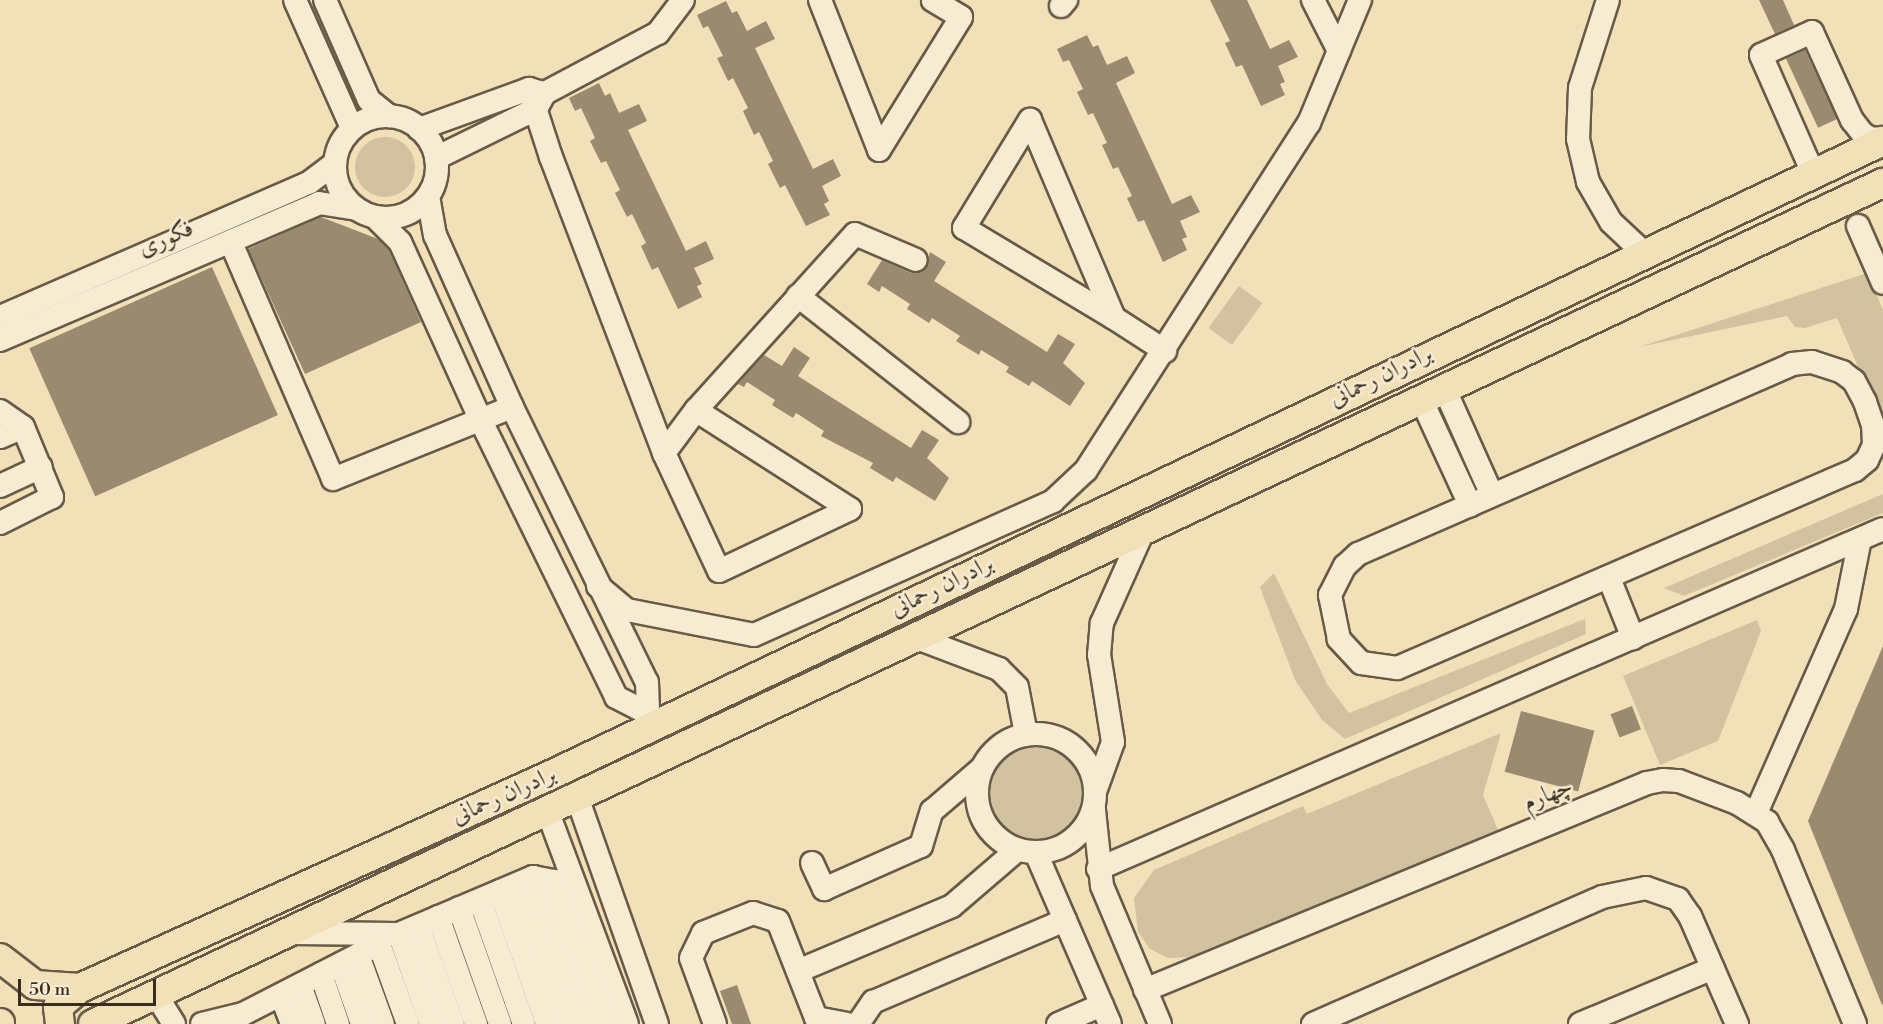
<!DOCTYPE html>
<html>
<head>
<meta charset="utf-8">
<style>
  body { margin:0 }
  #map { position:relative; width:1883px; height:1024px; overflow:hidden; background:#f2e0b9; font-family:"Libre Bodoni",Amiri,serif }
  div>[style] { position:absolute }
  .green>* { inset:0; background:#d3c29f; transform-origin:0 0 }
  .round { border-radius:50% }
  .building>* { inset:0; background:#9a8a6f; transform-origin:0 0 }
  .roads { filter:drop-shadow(2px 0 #685a46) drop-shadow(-2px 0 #685a46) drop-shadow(0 2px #685a46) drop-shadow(0 -2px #685a46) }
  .minor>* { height:22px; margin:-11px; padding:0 11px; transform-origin:11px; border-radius:11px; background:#f7ebd2 }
  .minor>.ring { margin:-11px; padding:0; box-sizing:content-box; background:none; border:22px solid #f7ebd2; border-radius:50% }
  .major>* { height:28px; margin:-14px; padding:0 14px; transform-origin:14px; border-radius:14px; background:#f2e0b9 }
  span { translate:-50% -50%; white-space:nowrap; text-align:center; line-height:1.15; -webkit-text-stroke:5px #f7ebd2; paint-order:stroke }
  .street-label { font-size:24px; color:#3a2d1f }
  .scale { position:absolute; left:18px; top:979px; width:138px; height:27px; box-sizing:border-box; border:3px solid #3a2d1f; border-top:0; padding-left:8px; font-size:18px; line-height:21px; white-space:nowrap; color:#3a2d1f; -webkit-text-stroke:4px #f7ebd2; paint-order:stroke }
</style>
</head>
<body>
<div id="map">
  <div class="green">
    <div class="round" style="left:355px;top:137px;width:60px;height:60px"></div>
    <div style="clip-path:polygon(1867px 273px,1883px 310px,1883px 425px,1837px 318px,1805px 328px,1795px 327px,1787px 316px,1639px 347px)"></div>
    <div style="left:1239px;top:286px;width:29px;height:52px;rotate:36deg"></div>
    <div style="clip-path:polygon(1883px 494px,1883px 513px,1684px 596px,1664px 588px)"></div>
    <div style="clip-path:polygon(1274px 573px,1327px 684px,1349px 713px,1585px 619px,1586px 634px,1345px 739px,1322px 720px,1295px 680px,1260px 587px)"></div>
    <div style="clip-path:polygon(1757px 620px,1761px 631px,1718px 741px,1660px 765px,1623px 676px)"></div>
    <div style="clip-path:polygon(1501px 733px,1483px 795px,1499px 832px,1199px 957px,1168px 958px,1150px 949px,1138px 932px,1134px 898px,1154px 870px,1303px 806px,1307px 814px)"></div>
    <div class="round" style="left:988px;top:746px;width:94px;height:94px"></div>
  </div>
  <div class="building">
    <div style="clip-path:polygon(1210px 0,1247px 0,1270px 49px,1289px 40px,1298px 57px,1278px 66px,1285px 82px,1280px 84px,1285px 95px,1261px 106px,1242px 65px,1236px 67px,1225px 43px,1230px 41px)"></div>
    <div style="clip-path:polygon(1759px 0,1783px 0,1794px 25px,1775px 34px)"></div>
    <div style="clip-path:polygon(726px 1px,732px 13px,737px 11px,747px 31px,766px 21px,775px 39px,755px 48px,813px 169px,833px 159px,841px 176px,822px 186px,829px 201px,824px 204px,830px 215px,806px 226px,785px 185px,780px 188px,768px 164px,773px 161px,759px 132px,754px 135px,743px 111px,748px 108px,733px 78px,728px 81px,717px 58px,723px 56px,708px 26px,703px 28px,697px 15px)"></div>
    <div style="clip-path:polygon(1087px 35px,1093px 47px,1098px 45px,1107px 65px,1127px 56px,1135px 73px,1116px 83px,1172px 204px,1191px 195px,1200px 212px,1180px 221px,1187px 237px,1182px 239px,1187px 250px,1163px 262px,1144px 220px,1138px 222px,1127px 198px,1132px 196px,1118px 167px,1113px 169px,1102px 145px,1107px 143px,1093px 113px,1088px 115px,1077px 92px,1083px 89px,1069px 60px,1063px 62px,1057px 49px)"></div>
    <div style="left:1805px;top:50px;width:76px;height:21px;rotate:65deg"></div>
    <div style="clip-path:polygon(599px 83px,605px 96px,610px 93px,619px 113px,639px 104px,647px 121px,628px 130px,686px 251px,706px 241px,714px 259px,694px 268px,702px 284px,697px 286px,702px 297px,678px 309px,658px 267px,652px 270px,641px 246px,646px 243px,632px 214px,627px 217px,615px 193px,620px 190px,606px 161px,601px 163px,590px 141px,595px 138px,581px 108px,575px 111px,569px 98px)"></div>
    <div style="clip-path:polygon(321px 217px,378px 239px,389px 250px,421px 322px,305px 374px,248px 249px)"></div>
    <div style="clip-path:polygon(930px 252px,946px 262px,934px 281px,1047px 352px,1058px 334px,1075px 344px,1063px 363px,1085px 383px,1070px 406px,1032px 381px,1029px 386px,1006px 372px,1009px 367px,981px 350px,979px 355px,956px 341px,960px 336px,932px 318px,929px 323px,907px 309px,910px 304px,882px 286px,879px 292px,867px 284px,882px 260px,911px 273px,924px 271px)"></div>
    <div style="left:212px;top:267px;width:162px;height:200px;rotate:66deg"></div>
    <div style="clip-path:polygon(794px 347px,810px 358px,798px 376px,911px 448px,922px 430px,939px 440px,927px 458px,949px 478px,935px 501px,896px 477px,893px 482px,870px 468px,873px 463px,821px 436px,824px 431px,796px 413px,793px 418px,772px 405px,775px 400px,747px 382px,744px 387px,738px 384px,764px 355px,782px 366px)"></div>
    <div style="clip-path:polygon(1883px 646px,1883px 1004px,1882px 1005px,1808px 821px)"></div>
    <div style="left:1632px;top:706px;width:25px;height:23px;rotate:69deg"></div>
    <div style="left:1521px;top:711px;width:76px;height:63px;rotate:15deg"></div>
    <div style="clip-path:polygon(737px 985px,751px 1024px,732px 1024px,720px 991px)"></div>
  </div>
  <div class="roads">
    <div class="minor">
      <div style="left:295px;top:0;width:140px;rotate:66deg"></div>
      <div style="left:325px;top:0;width:109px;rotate:66.3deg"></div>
      <div style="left:369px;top:100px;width:26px;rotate:39deg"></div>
      <div style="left:820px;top:0;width:161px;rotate:68.5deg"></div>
      <div style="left:879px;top:150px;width:156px;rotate:-58.3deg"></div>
      <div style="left:961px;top:17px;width:33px;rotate:-149deg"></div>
      <div style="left:1313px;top:0;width:57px;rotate:63deg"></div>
      <div style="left:1608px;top:0;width:92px;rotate:107.7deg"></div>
      <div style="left:1580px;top:88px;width:51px;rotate:92.2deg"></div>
      <div style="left:1578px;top:139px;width:44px;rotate:76.9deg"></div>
      <div style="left:1588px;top:182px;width:46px;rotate:60.1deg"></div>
      <div style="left:1611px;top:222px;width:44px;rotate:43.2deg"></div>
      <div style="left:1061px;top:6px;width:8px;rotate:-50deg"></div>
      <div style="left:529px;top:89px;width:71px;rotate:72.1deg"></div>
      <div style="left:551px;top:157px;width:317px;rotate:69.1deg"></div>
      <div style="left:664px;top:453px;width:130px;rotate:65deg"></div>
      <div style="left:719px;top:571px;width:145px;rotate:-25.3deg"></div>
      <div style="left:850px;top:509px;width:183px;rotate:-147.3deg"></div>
      <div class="ring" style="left:335px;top:116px;width:80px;height:80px"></div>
      <div style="left:1030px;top:120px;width:215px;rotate:67deg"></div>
      <div style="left:1114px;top:318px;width:175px;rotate:-149deg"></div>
      <div style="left:964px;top:228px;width:127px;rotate:-58.6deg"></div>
      <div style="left:419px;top:129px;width:117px;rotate:-20deg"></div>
      <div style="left:529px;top:89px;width:15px;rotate:16deg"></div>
      <div style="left:436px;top:158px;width:111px;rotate:-26.1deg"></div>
      <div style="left:536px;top:109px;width:18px;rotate:-61deg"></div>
      <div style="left:545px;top:93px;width:128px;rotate:-28deg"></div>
      <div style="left:658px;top:33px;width:41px;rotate:-52.9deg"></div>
      <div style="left:1813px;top:173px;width:129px;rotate:-113.8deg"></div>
      <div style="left:1761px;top:55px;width:56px;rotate:-24.3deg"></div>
      <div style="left:1812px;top:32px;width:97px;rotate:65.6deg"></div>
      <div style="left:1852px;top:120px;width:18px;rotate:52deg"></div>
      <div style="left:1863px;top:134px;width:10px;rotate:29deg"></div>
      <div style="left:1872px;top:139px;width:11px;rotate:-5deg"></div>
      <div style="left:428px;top:196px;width:40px;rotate:80deg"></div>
      <div style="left:435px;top:235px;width:188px;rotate:65.9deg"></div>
      <div style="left:512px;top:407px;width:306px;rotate:63.9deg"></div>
      <div style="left:647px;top:682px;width:31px;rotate:88deg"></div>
      <div style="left:648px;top:713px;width:14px;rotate:69deg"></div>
      <div style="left:375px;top:217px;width:35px;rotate:45deg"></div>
      <div style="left:400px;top:242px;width:199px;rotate:65.6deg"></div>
      <div style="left:482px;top:423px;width:305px;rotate:63.9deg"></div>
      <div style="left:616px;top:697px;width:36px;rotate:27deg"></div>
      <div style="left:1858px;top:226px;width:62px;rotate:66.3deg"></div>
      <div style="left:235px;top:252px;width:247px;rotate:66.6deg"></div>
      <div style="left:333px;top:479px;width:193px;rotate:-21.9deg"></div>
      <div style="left:798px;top:296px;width:204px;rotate:38.2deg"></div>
      <div style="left:0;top:317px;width:338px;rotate:-23.5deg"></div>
      <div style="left:310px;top:182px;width:31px;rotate:-37deg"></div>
      <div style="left:1114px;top:318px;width:61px;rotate:32.9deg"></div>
      <div style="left:0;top:340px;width:347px;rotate:-23.2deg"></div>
      <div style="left:319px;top:203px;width:38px;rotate:9deg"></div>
      <div style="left:1812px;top:362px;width:32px;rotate:18deg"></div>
      <div style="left:1842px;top:372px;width:15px;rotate:37deg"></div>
      <div style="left:1854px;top:381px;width:24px;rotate:62deg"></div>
      <div style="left:1865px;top:402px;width:24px;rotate:71deg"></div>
      <div style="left:1873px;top:425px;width:20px;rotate:87deg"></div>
      <div style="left:1874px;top:445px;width:17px;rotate:115deg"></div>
      <div style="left:1867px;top:460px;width:16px;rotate:140deg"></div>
      <div style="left:1855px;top:470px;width:499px;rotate:156.6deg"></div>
      <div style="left:1397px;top:668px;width:36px;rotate:-172deg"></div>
      <div style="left:1361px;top:663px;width:33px;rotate:-133deg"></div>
      <div style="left:1339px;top:639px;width:45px;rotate:-101.6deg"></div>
      <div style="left:1330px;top:595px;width:33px;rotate:-63deg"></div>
      <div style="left:1345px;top:566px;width:18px;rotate:-43deg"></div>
      <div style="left:1358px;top:554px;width:474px;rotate:-23.6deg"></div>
      <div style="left:1792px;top:364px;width:20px;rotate:-6deg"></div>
      <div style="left:1445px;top:390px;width:115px;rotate:65.9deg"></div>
      <div style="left:1422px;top:401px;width:115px;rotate:65.2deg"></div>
      <div style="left:0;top:411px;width:28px;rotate:35deg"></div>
      <div style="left:23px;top:427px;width:76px;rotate:67.5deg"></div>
      <div style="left:52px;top:497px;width:58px;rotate:153.4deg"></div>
      <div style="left:0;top:437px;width:25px;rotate:-23deg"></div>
      <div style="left:664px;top:453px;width:54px;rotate:-53.3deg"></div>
      <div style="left:696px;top:410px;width:237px;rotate:-47.9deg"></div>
      <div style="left:855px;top:234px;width:66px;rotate:23.1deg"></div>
      <div style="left:0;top:486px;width:45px;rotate:-24.9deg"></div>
      <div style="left:1609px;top:578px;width:65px;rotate:68.2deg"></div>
      <div style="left:598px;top:586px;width:38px;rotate:40deg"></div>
      <div style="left:627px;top:610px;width:129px;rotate:11.1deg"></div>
      <div style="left:754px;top:635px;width:328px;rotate:-24.1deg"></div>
      <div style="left:1053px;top:501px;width:45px;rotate:-43.2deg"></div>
      <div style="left:1086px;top:470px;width:412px;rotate:-57.3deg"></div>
      <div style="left:1309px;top:123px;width:133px;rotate:-67.5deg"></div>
      <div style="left:917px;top:638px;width:88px;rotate:20.7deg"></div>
      <div style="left:999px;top:669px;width:25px;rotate:45deg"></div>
      <div style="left:1017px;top:687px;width:48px;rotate:79.2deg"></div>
      <div class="ring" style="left:977px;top:734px;width:96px;height:96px"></div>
      <div style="left:1096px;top:789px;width:50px;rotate:-70.1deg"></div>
      <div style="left:1113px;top:742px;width:88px;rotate:-99.1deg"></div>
      <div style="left:1099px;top:655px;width:32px;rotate:-85deg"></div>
      <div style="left:1102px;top:623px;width:98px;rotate:-66deg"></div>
      <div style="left:577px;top:797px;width:241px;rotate:70.6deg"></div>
      <div style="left:547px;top:810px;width:228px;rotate:69.5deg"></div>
      <div style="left:1094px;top:810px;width:76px;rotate:84deg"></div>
      <div style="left:1102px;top:886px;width:150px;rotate:67.2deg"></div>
      <div style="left:1756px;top:813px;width:223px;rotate:-66.2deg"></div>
      <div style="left:1846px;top:609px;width:71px;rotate:-78.7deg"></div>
      <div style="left:1036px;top:853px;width:186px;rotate:66.6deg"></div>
      <div style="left:812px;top:863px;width:29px;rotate:65deg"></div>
      <div style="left:824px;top:889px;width:106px;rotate:-23.9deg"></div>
      <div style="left:921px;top:846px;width:37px;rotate:-73deg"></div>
      <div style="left:932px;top:811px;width:65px;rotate:-40.6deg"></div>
      <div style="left:1098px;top:869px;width:855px;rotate:-23.42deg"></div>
      <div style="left:533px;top:877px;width:157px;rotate:69.8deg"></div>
      <div style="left:518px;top:884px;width:149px;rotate:70.3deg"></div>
      <div style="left:500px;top:891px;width:141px;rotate:70.5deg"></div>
      <div style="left:480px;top:900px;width:132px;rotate:70.5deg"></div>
      <div style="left:459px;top:908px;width:123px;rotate:70.5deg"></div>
      <div style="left:438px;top:917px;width:114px;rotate:70.4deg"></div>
      <div style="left:418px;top:926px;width:104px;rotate:70.3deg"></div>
      <div style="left:290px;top:933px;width:109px;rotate:0.5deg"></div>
      <div style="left:399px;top:934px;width:146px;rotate:-23deg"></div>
      <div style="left:533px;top:877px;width:21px;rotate:11deg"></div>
      <div style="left:554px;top:881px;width:152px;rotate:70deg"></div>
      <div style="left:399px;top:934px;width:96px;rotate:70.4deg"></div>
      <div style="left:358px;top:955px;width:73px;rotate:70.1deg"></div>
      <div style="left:341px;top:964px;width:64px;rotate:70.7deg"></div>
      <div style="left:798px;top:971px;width:167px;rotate:-22.9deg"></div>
      <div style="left:952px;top:906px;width:86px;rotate:-40.7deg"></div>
      <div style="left:321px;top:974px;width:53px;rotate:71.2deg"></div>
      <div style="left:300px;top:985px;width:41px;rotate:70.3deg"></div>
      <div style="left:1145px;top:990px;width:543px;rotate:-22.41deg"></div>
      <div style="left:1647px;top:783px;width:16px;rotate:-11deg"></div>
      <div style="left:1663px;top:780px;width:16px;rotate:4deg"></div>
      <div style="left:1679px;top:781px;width:62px;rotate:20.8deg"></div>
      <div style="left:1737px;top:803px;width:36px;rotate:32deg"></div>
      <div style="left:1767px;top:822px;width:32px;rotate:60deg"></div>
      <div style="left:1783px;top:850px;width:188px;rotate:67.5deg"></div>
      <div style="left:156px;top:995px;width:34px;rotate:58deg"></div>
      <div style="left:281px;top:995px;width:31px;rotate:69deg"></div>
      <div style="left:202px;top:1024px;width:42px;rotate:-13.7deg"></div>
      <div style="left:243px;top:1014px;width:153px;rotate:-27.2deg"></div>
      <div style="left:379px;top:944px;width:85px;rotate:70.1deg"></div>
      <div style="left:715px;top:1024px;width:70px;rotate:-110deg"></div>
      <div style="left:691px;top:958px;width:28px;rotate:-64deg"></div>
      <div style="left:703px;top:933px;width:54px;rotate:-21.8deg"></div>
      <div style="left:753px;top:913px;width:26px;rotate:18deg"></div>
      <div style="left:778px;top:921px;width:104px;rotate:68.6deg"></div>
      <div style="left:816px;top:1018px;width:31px;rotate:11deg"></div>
      <div style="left:858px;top:1024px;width:27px;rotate:-56deg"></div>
      <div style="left:873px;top:1002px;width:209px;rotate:-23.1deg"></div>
      <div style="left:1058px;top:1024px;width:48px;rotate:-23.4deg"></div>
      <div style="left:1313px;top:1024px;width:316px;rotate:-23.7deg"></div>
      <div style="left:1602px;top:897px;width:45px;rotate:-11.6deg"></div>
      <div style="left:1646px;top:888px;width:34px;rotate:19deg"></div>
      <div style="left:1678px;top:899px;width:21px;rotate:55deg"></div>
      <div style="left:1690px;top:916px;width:118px;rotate:66.5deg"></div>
      <div style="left:1580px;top:1024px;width:144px;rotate:-22.8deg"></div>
    </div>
    <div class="major">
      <div style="left:0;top:958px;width:44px;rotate:37.6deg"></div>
      <div style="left:35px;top:985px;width:45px;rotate:3.8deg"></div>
      <div style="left:80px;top:988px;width:521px;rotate:-24.35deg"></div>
      <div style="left:555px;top:773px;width:1471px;rotate:-25.45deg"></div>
      <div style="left:0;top:1023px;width:1px;rotate:90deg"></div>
      <div style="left:60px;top:1024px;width:17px;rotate:-97deg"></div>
      <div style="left:58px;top:1007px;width:29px;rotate:-41deg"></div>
      <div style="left:93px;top:1024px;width:1978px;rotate:-25.17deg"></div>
    </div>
  </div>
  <div class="street-label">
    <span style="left:166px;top:239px;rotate:-23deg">فکوری</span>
    <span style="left:1381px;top:377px;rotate:-26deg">برادران رحمانی</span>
    <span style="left:942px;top:587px;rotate:-26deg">برادران رحمانی</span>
    <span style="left:1548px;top:795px;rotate:-22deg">چهارم</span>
    <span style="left:504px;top:796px;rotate:-24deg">برادران رحمانی</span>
  </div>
  <div class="scale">50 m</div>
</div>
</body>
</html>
